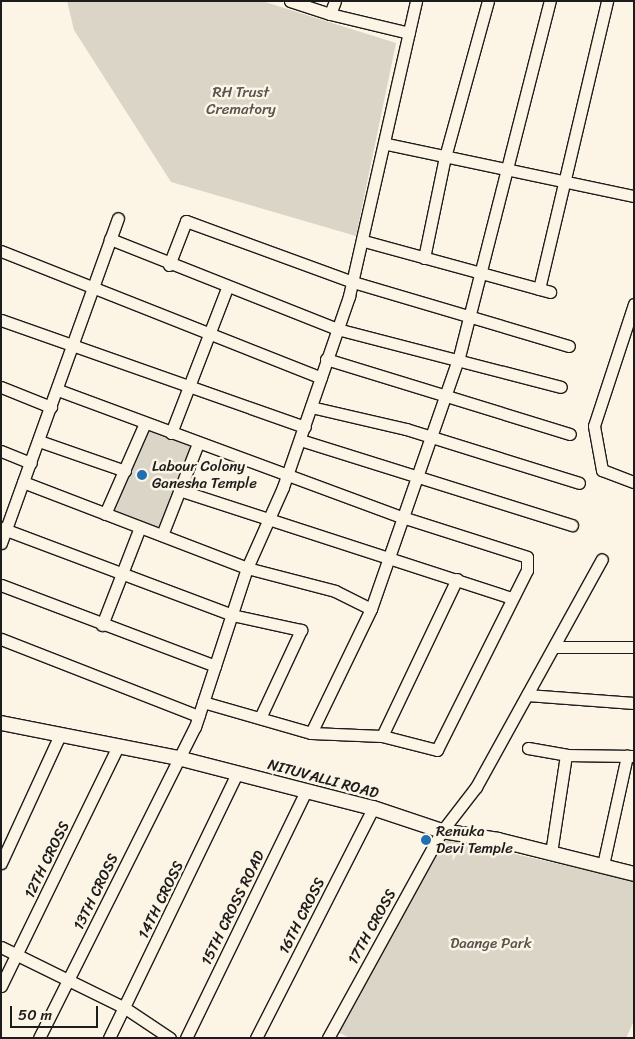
<!DOCTYPE html>
<html>
<head>
<meta charset="utf-8">
<style>
  body { margin:0 }
  #map { position:relative; width:635px; height:1039px; overflow:hidden; background:#fcf5e5; font-family:Sriracha,sans-serif }
  div>[style] { position:absolute }
  .green>* { inset:0; background:#dbd5c8; transform-origin:0 0 }
  .roads { filter:drop-shadow(1px 0 #1c1c1c) drop-shadow(-1px 0 #1c1c1c) drop-shadow(0 1px #1c1c1c) drop-shadow(0 -1px #1c1c1c) }
  .minor>* { height:11px; margin:-5.5px; padding:0 5.5px; transform-origin:5.5px; border-radius:5.5px; background:#fcf5e5 }
  .tertiary>* { height:14px; margin:-7px; padding:0 7px; transform-origin:7px; border-radius:7px; background:#fcf5e5 }
  .dots>* { width:14px; height:14px; translate:-50% -50%; box-sizing:border-box; border:2px solid #fcf5e5; border-radius:50% }
  span { translate:-50% -50%; white-space:nowrap; text-align:center; line-height:1.15; -webkit-text-stroke:5px #fcf5e5; paint-order:stroke }
  .park-label { font-size:15px; color:#555450 }
  .poi-label { font-size:15px; color:#1c1c1c }
  .left { translate:0 -50%; text-align:left }
  .street-label { font-size:15px; color:#1c1c1c }
  .frame { position:absolute; inset:0; border:2px solid #1c1c1c; pointer-events:none }
  .scale { position:absolute; left:10px; top:1006px; width:88px; height:22px; box-sizing:border-box; border:2px solid #1c1c1c; border-top:0; padding-left:6px; font-size:15px; line-height:18px; white-space:nowrap; color:#1c1c1c; -webkit-text-stroke:4px #fcf5e5; paint-order:stroke }
</style>
</head>
<body>
<div id="map">
  <div class="green">
    <div style="clip-path:polygon(67px 1px,262px 1px,396px 43px,356px 236px,171px 182px,74px 30px)"></div>
    <div style="left:145px;top:423px;width:57px;height:99px;rotate:21deg"></div>
    <div style="clip-path:polygon(444px 838px,634px 881px,634px 1021px,626px 1038px,350px 1038px,333px 1030px)"></div>
  </div>
  <div class="roads">
    <div class="minor">
      <div style="left:290px;top:1px;width:42px;rotate:18deg"></div>
      <div style="left:335px;top:1px;width:14px;rotate:111deg"></div>
      <div style="left:330px;top:14px;width:81px;rotate:13.5deg"></div>
      <div style="left:387px;top:144px;width:252px;rotate:11.9deg"></div>
      <div style="left:110px;top:239px;width:244px;rotate:21.6deg"></div>
      <div style="left:337px;top:329px;width:231px;rotate:14.5deg"></div>
      <div style="left:364px;top:241px;width:193px;rotate:15.3deg"></div>
      <div style="left:1px;top:251px;width:344px;rotate:21.6deg"></div>
      <div style="left:424px;top:258px;width:103px;rotate:-78.3deg"></div>
      <div style="left:445px;top:157px;width:162px;rotate:-74.6deg"></div>
      <div style="left:169px;top:265px;width:47px;rotate:-68.9deg"></div>
      <div style="left:186px;top:221px;width:178px;rotate:20.1deg"></div>
      <div style="left:353px;top:282px;width:225px;rotate:16.5deg"></div>
      <div style="left:539px;top:289px;width:296px;rotate:-76.7deg"></div>
      <div style="left:634px;top:304px;width:128px;rotate:108.2deg"></div>
      <div style="left:594px;top:426px;width:45px;rotate:79.7deg"></div>
      <div style="left:602px;top:470px;width:34px;rotate:21deg"></div>
      <div style="left:1px;top:320px;width:322px;rotate:19.4deg"></div>
      <div style="left:326px;top:359px;width:255px;rotate:17.1deg"></div>
      <div style="left:1px;top:387px;width:54px;rotate:21.8deg"></div>
      <div style="left:58px;top:390px;width:367px;rotate:20.3deg"></div>
      <div style="left:402px;top:517px;width:131px;rotate:17.7deg"></div>
      <div style="left:527px;top:557px;width:13px;rotate:90deg"></div>
      <div style="left:527px;top:570px;width:201px;rotate:116.6deg"></div>
      <div style="left:437px;top:750px;width:57px;rotate:-165.7deg"></div>
      <div style="left:382px;top:736px;width:71px;rotate:-177.6deg"></div>
      <div style="left:311px;top:407px;width:98px;rotate:13deg"></div>
      <div style="left:406px;top:429px;width:181px;rotate:17.3deg"></div>
      <div style="left:171px;top:433px;width:155px;rotate:-68.9deg"></div>
      <div style="left:300px;top:440px;width:285px;rotate:17.4deg"></div>
      <div style="left:39px;top:441px;width:91px;rotate:19.2deg"></div>
      <div style="left:1px;top:451px;width:32px;rotate:22deg"></div>
      <div style="left:23px;top:482px;width:240px;rotate:21deg"></div>
      <div style="left:247px;top:568px;width:91px;rotate:14.6deg"></div>
      <div style="left:335px;top:591px;width:40px;rotate:26.6deg"></div>
      <div style="left:179px;top:490px;width:347px;rotate:18deg"></div>
      <div style="left:105px;top:514px;width:99px;rotate:-66.3deg"></div>
      <div style="left:1px;top:528px;width:247px;rotate:20.6deg"></div>
      <div style="left:232px;top:615px;width:71px;rotate:12.3deg"></div>
      <div style="left:301px;top:630px;width:97px;rotate:115deg"></div>
      <div style="left:162px;top:535px;width:99px;rotate:-68.6deg"></div>
      <div style="left:1px;top:543px;width:345px;rotate:-70.2deg"></div>
      <div style="left:1px;top:585px;width:229px;rotate:20.7deg"></div>
      <div style="left:102px;top:625px;width:105px;rotate:-68.8deg"></div>
      <div style="left:1px;top:639px;width:212px;rotate:21.3deg"></div>
      <div style="left:554px;top:647px;width:80px"></div>
      <div style="left:527px;top:695px;width:107px;rotate:4.3deg"></div>
      <div style="left:203px;top:702px;width:112px;rotate:16deg"></div>
      <div style="left:311px;top:733px;width:138px;rotate:-64.2deg"></div>
      <div style="left:371px;top:609px;width:267px;rotate:-70.8deg"></div>
      <div style="left:459px;top:357px;width:367px;rotate:-75.7deg"></div>
      <div style="left:382px;top:736px;width:174px;rotate:-64.5deg"></div>
      <div style="left:528px;top:748px;width:39px;rotate:10deg"></div>
      <div style="left:566px;top:755px;width:67px;rotate:0.9deg"></div>
      <div style="left:551px;top:853px;width:99px;rotate:-81.3deg"></div>
      <div style="left:1px;top:863px;width:141px;rotate:-65.3deg"></div>
      <div style="left:603px;top:865px;width:112px;rotate:-77.6deg"></div>
      <div style="left:1px;top:947px;width:138px;rotate:26.2deg"></div>
      <div style="left:125px;top:1008px;width:54px;rotate:33.7deg"></div>
      <div style="left:1px;top:986px;width:267px;rotate:-64deg"></div>
      <div style="left:39px;top:1038px;width:348px;rotate:-63.4deg"></div>
      <div style="left:195px;top:727px;width:167px;rotate:-71.9deg"></div>
      <div style="left:247px;top:568px;width:89px;rotate:-66deg"></div>
      <div style="left:283px;top:487px;width:202px;rotate:-70.9deg"></div>
      <div style="left:349px;top:296px;width:303px;rotate:-77.2deg"></div>
      <div style="left:109px;top:1038px;width:294px;rotate:-64.2deg"></div>
      <div style="left:186px;top:1038px;width:275px;rotate:-64.1deg"></div>
      <div style="left:256px;top:1038px;width:258px;rotate:-63deg"></div>
      <div style="left:328px;top:1038px;width:236px;rotate:-61.2deg"></div>
      <div style="left:442px;top:831px;width:56px;rotate:-52.3deg"></div>
      <div style="left:476px;top:787px;width:260px;rotate:-61.1deg"></div>
    </div>
    <div class="tertiary">
      <div style="left:1px;top:723px;width:180px;rotate:11.2deg"></div>
      <div style="left:178px;top:758px;width:201px;rotate:14.4deg"></div>
      <div style="left:373px;top:808px;width:73px;rotate:18.4deg"></div>
      <div style="left:442px;top:831px;width:57px;rotate:9.1deg"></div>
      <div style="left:498px;top:840px;width:140px;rotate:14deg"></div>
    </div>
  </div>
  <div class="dots">
    <div style="left:142px;top:475px;background:#1f6fb2"></div>
    <div style="left:426px;top:840px;background:#1f6fb2"></div>
  </div>
  <div class="park-label">
    <span style="left:241px;top:101px">RH Trust<br>Crematory</span>
    <span style="left:491px;top:944px">Daange Park</span>
  </div>
  <div class="poi-label">
    <span class="left" style="left:152px;top:475px">Labour Colony<br>Ganesha Temple</span>
    <span class="left" style="left:436px;top:840px">Renuka<br>Devi Temple</span>
  </div>
  <div class="street-label">
    <span style="left:323px;top:779px;rotate:15deg">NITUVALLI ROAD</span>
    <span style="left:47px;top:860px;rotate:-64deg">12TH CROSS</span>
    <span style="left:96px;top:892px;rotate:-64deg">13TH CROSS</span>
    <span style="left:161px;top:900px;rotate:-64deg">14TH CROSS</span>
    <span style="left:233px;top:908px;rotate:-64deg">15TH CROSS ROAD</span>
    <span style="left:302px;top:916px;rotate:-63deg">16TH CROSS</span>
    <span style="left:372px;top:927px;rotate:-61deg">17TH CROSS</span>
  </div>
  <div class="frame"></div>
  <div class="scale">50 m</div>
</div>
</body>
</html>
